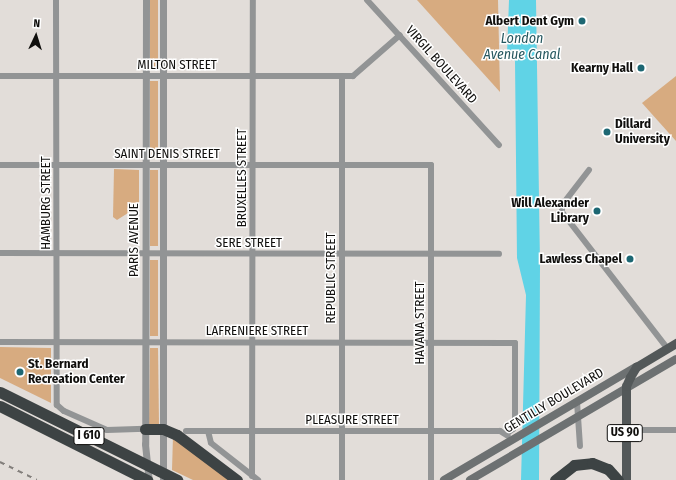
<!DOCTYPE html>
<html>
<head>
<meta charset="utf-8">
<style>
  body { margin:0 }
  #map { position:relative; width:676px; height:480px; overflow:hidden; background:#e2ddd9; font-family:"Fira Sans Condensed",sans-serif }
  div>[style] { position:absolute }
  .green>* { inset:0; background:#d7ab80; transform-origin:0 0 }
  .water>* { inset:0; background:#60d3e6 }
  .minor>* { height:6px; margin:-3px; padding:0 3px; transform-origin:3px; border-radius:3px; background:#929495 }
  .tertiary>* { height:7px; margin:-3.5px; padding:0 3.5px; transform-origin:3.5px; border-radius:3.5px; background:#929495 }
  .secondary>* { height:8px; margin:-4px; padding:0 4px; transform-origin:4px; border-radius:4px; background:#6d7172 }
  .primary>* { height:9px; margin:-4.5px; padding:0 4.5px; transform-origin:4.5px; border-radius:4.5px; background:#535859 }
  .motorway>* { height:11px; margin:-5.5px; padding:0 5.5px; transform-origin:5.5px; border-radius:5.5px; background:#3d4344 }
  .rail>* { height:1.5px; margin-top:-0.75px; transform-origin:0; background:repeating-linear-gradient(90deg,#837f7c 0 5px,transparent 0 10px) }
  .dots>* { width:11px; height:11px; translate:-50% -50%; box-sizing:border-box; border:2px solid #fff; border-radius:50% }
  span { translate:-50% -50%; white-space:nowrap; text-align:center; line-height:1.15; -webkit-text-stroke:3px #fff; paint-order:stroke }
  .shield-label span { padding:1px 3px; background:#fff; border:1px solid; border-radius:3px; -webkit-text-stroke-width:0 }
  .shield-label { font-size:12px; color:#100f0d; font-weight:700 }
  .poi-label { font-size:13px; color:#100f0d; font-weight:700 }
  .right { translate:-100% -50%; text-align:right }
  .left { translate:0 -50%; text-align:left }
  .street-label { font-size:13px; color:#100f0d }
  .water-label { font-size:14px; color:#25575f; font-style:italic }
  .north { position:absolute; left:16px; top:16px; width:40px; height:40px; -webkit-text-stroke:3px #fff; paint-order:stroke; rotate:4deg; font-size:11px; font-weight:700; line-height:16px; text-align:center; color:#100f0d }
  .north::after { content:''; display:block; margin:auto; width:14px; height:18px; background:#100f0d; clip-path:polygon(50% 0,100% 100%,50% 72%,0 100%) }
</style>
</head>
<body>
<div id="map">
  <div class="green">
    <div style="left:150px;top:0;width:8px;height:70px"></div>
    <div style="clip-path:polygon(417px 0,498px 0,500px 92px)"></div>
    <div style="clip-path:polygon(676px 76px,676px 141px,642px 103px)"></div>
    <div style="left:150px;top:81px;width:8px;height:77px"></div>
    <div style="clip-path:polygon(114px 169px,139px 170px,139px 206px,117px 220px,113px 217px)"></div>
    <div style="left:150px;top:170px;width:8px;height:76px"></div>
    <div style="left:150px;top:260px;width:8px;height:76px"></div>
    <div style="clip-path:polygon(0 347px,51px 348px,51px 403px,0 378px)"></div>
    <div style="clip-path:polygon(150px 348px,158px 348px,159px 425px,149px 425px)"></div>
    <div style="clip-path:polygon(173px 436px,233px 480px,193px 480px,172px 470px)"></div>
  </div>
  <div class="water">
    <div style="clip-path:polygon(509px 0,536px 0,540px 264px,539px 480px,521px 480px,526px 295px,517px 258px,515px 61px,507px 54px)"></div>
  </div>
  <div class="minor">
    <div style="left:56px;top:0;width:405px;rotate:89.9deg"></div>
    <div style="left:57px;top:405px;width:9px;rotate:41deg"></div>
    <div style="left:64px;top:411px;width:47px;rotate:23.8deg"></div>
    <div style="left:107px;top:430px;width:38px;rotate:-2deg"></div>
    <div style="left:367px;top:0;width:196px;rotate:47.7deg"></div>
    <div style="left:0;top:76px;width:353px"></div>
    <div style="left:353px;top:76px;width:62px;rotate:-41.1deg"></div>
    <div style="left:0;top:165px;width:431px"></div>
    <div style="left:431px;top:165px;width:315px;rotate:90deg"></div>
    <div style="left:589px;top:170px;width:44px;rotate:127.6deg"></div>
    <div style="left:562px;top:205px;width:7px;rotate:90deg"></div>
    <div style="left:562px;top:212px;width:172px;rotate:52.3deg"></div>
    <div style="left:0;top:253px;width:499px;rotate:0.1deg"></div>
    <div style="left:0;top:342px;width:515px;rotate:0.11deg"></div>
    <div style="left:515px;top:343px;width:78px;rotate:90deg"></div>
    <div style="left:515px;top:421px;width:8px;rotate:104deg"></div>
    <div style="left:513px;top:429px;width:7px;rotate:146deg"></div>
    <div style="left:577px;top:402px;width:44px;rotate:86.1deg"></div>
    <div style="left:625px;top:430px;width:51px"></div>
    <div style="left:186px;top:431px;width:314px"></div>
    <div style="left:500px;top:431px;width:9px;rotate:32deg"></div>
    <div style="left:208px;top:431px;width:12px;rotate:76deg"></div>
    <div style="left:211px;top:443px;width:60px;rotate:38.2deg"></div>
    <div style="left:252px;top:476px;width:476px;rotate:-89.9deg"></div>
    <div style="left:342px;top:480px;width:404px;rotate:-90deg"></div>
  </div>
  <div class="tertiary">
    <div style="left:146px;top:0;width:444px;rotate:90.1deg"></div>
    <div style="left:145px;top:444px;width:36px;rotate:84deg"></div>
    <div style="left:163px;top:480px;width:480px;rotate:-90deg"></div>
  </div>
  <div class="secondary">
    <div style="left:444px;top:480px;width:223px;rotate:-30.5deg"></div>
    <div style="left:470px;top:480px;width:239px;rotate:-30.4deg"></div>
  </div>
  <div class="primary">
    <div style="left:626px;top:480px;width:94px;rotate:-90deg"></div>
    <div style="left:626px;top:386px;width:10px;rotate:-66deg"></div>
    <div style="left:630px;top:377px;width:12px;rotate:-59deg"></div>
    <div style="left:636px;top:367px;width:47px;rotate:-31deg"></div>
  </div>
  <div class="motorway">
    <div style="left:0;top:392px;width:198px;rotate:26.4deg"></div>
    <div style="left:0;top:406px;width:165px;rotate:26.7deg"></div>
    <div style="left:145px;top:429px;width:18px"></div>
    <div style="left:163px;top:429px;width:15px;rotate:23deg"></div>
    <div style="left:177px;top:435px;width:75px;rotate:36.9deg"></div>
    <div style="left:555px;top:480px;width:24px;rotate:-38deg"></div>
    <div style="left:574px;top:465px;width:18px;rotate:-6deg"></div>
    <div style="left:592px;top:463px;width:17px;rotate:21deg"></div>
    <div style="left:608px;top:469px;width:15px;rotate:48deg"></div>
  </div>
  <div class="rail">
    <div style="left:0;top:462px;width:41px;rotate:25.9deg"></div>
  </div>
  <div class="dots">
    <div style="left:582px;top:21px;background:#1d6773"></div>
    <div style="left:641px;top:68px;background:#1d6773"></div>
    <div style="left:607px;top:132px;background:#1d6773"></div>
    <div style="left:597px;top:211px;background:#1d6773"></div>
    <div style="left:630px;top:259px;background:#1d6773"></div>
    <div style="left:20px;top:372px;background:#1d6773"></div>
  </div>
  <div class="shield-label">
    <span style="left:625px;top:433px">US 90</span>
    <span style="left:89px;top:436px">I 610</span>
  </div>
  <div class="poi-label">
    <span class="right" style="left:574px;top:21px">Albert Dent Gym</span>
    <span class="right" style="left:633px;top:68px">Kearny Hall</span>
    <span class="left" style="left:615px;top:132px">Dillard<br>University</span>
    <span class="right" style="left:589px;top:211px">Will Alexander<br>Library</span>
    <span class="right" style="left:622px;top:259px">Lawless Chapel</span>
    <span class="left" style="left:28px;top:372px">St. Bernard<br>Recreation Center</span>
  </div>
  <div class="street-label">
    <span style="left:177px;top:65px">MILTON STREET</span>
    <span style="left:441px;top:65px;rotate:48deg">VIRGIL BOULEVARD</span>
    <span style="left:167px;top:154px">SAINT DENIS STREET</span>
    <span style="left:242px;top:178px;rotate:-90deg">BRUXELLES STREET</span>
    <span style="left:46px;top:203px;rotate:-90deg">HAMBURG STREET</span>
    <span style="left:134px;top:240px;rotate:-90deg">PARIS AVENUE</span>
    <span style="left:249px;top:243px">SERE STREET</span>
    <span style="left:331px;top:278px;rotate:-90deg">REPUBLIC STREET</span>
    <span style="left:420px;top:323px;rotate:-90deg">HAVANA STREET</span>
    <span style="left:257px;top:331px">LAFRENIERE STREET</span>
    <span style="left:554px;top:401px;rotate:-31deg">GENTILLY BOULEVARD</span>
    <span style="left:352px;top:420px">PLEASURE STREET</span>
  </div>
  <div class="water-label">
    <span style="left:522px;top:47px">London<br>Avenue Canal</span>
  </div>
  <div class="north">N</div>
</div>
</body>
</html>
